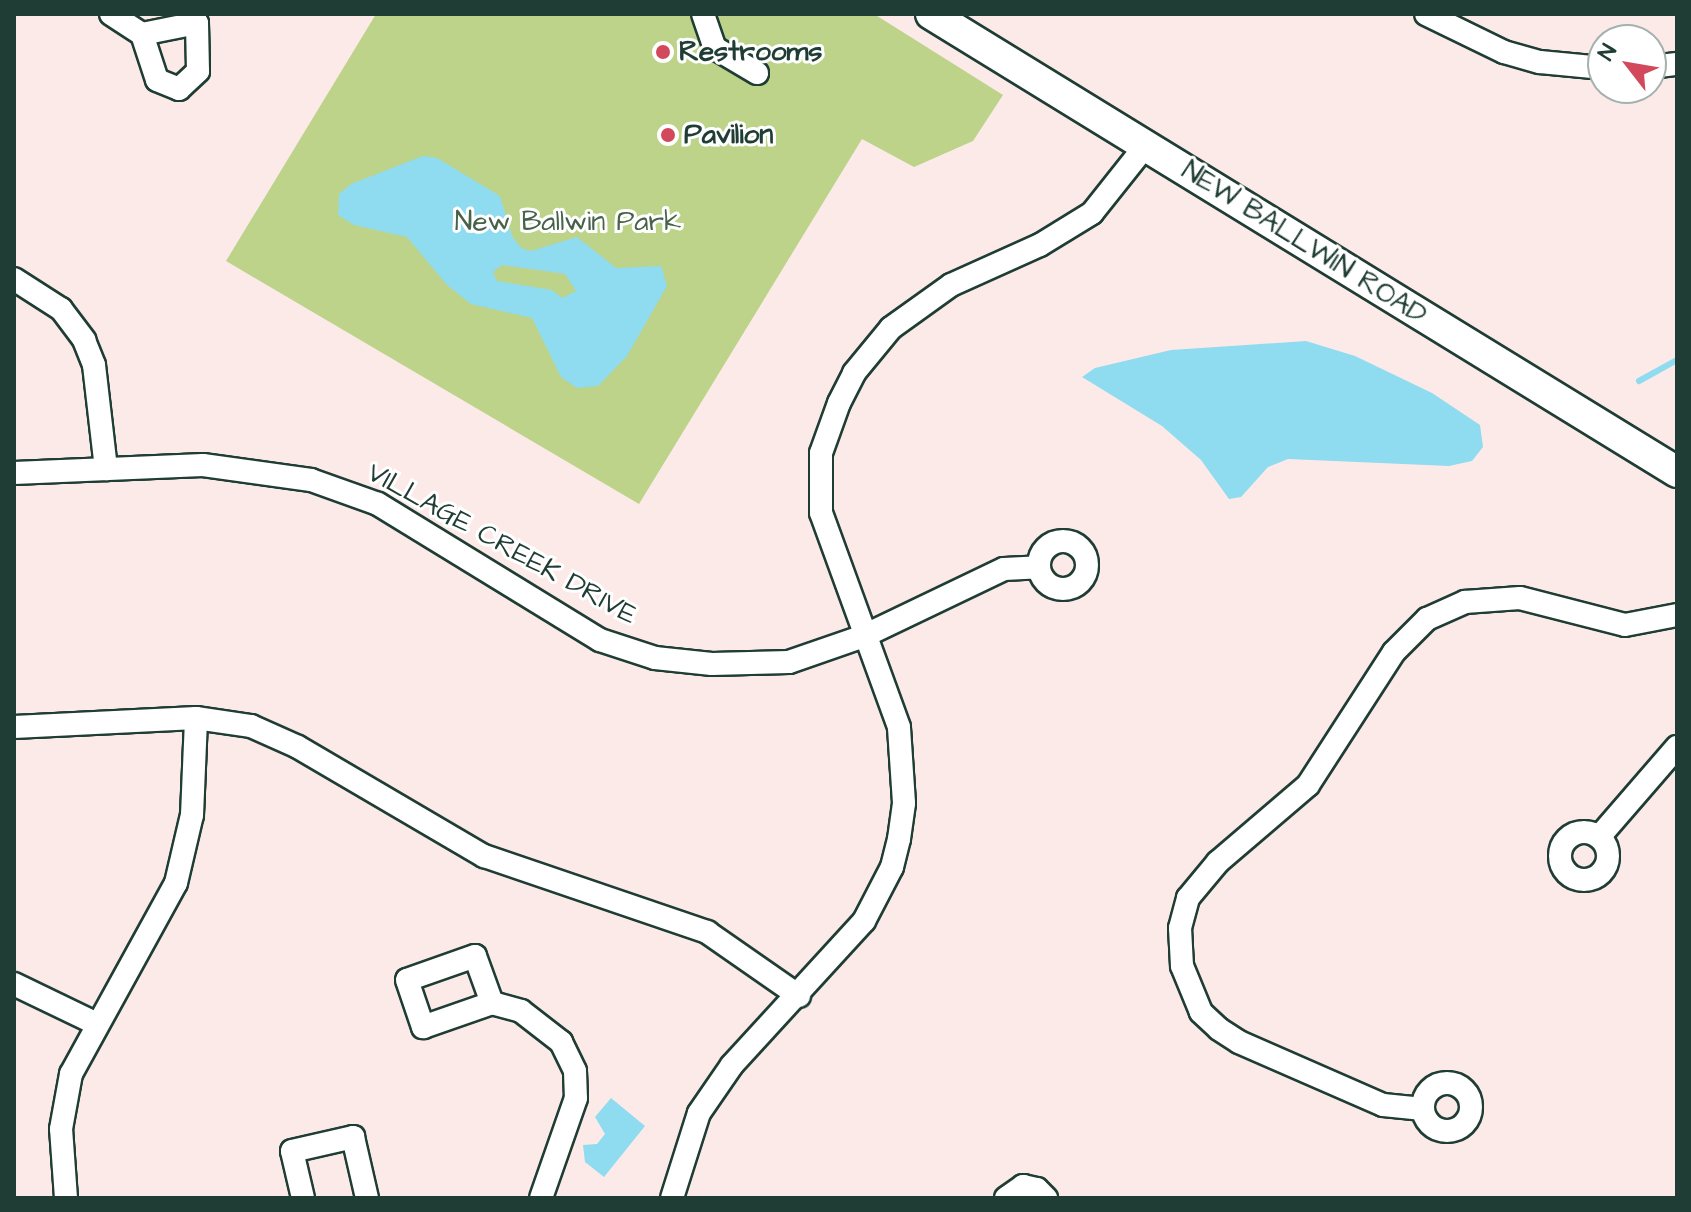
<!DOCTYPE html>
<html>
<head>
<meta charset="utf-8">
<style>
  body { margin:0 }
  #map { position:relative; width:1691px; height:1212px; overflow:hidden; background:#fceae9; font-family:"Architects Daughter",sans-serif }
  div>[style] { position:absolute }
  .green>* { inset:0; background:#bdd389 }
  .water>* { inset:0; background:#8fdbef }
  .stream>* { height:6px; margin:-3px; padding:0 3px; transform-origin:3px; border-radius:3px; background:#8fdbef }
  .roads { filter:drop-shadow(2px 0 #1f3d34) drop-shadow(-2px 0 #1f3d34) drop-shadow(0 2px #1f3d34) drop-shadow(0 -2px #1f3d34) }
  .street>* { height:22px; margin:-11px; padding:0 11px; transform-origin:11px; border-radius:11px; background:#fff }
  .street>.ring { margin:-11px; padding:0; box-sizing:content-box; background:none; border:22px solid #fff; border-radius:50% }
  .secondary>* { height:30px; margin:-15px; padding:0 15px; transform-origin:15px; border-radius:15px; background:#fff }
  .dots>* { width:22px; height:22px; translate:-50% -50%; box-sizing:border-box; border:4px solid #fff; border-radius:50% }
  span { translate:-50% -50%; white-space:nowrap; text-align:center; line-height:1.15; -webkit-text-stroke:6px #fff; paint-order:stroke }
  .poi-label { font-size:28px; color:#1f3d34; font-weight:700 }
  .left { translate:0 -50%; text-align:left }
  .park-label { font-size:28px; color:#466249 }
  .street-label { font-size:28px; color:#1f3d34 }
  .frame { position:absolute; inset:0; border:16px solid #1f3d34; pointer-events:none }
  .north { position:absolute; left:1587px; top:24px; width:80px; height:80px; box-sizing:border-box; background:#fff; border:2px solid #a5b1ae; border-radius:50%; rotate:301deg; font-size:22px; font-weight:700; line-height:32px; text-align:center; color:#1f3d34 }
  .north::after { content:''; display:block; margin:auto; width:28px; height:36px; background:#d1495b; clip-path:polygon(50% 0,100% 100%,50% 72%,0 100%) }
</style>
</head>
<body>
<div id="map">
  <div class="green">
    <div style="clip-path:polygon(376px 14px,874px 14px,1003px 95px,973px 141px,914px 167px,862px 139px,639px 504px,226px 261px)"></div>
  </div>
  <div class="water">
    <div style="clip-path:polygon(evenodd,423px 156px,437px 158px,500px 196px,512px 236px,521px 248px,531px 251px,577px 237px,616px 268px,661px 266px,667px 286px,627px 356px,598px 386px,577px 388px,561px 377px,532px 318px,471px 304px,447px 285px,407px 237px,354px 225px,338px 215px,339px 194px,351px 184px,423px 156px,502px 265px,565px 274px,576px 291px,562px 298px,552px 290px,497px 281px,493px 272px,502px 265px)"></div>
    <div style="clip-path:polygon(1306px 341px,1355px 356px,1432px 393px,1480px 425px,1483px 447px,1472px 461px,1449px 466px,1288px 459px,1268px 467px,1241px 497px,1229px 499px,1201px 460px,1162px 426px,1082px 377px,1095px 368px,1171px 350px)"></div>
    <div style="clip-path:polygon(611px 1098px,645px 1126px,604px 1177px,585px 1162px,583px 1145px,597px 1144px,605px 1134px,595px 1117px)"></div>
  </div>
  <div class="stream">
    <div style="left:1639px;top:381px;width:43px;rotate:-28.9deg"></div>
  </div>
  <div class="roads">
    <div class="street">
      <div style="left:111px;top:14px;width:37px;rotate:33deg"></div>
      <div style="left:142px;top:34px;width:56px;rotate:-11.3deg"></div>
      <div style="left:703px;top:14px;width:36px;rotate:71deg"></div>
      <div style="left:715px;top:48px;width:49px;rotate:30.8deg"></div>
      <div style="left:1426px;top:14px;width:87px;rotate:26deg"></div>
      <div style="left:1504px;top:52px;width:37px;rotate:16deg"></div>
      <div style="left:1540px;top:62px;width:63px;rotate:5.4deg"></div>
      <div style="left:142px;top:34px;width:48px;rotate:71.9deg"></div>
      <div style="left:157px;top:80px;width:24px;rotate:22deg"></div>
      <div style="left:179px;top:89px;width:26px;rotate:-43deg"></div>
      <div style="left:198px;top:71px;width:48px;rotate:-91.2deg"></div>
      <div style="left:1651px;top:67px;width:26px;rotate:-7deg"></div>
      <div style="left:14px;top:279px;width:56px;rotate:32.6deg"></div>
      <div style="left:61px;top:309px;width:39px;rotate:53deg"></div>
      <div style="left:84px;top:340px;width:27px;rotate:68deg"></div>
      <div style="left:94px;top:365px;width:105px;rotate:83.4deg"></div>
      <div style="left:14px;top:473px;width:189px;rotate:-2.4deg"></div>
      <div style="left:203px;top:465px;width:109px;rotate:7.9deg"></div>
      <div style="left:311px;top:480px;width:71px;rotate:19.7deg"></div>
      <div style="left:378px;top:504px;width:260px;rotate:31.5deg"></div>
      <div style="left:600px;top:640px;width:58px;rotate:18.1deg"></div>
      <div style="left:655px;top:658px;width:57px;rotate:6deg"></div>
      <div style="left:712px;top:664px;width:77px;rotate:-1.5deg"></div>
      <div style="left:789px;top:662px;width:79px;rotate:-19.1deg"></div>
      <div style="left:864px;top:636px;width:155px;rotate:-25.6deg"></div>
      <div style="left:1004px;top:569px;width:35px;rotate:-3deg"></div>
      <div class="ring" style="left:1039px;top:541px;width:26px;height:26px"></div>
      <div style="left:14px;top:727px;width:182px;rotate:-2.8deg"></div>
      <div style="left:196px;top:718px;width:56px;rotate:8.3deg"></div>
      <div style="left:251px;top:726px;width:51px;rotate:24.1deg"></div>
      <div style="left:298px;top:747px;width:216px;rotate:30.4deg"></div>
      <div style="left:484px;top:856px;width:236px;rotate:18.8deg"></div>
      <div style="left:707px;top:932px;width:112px;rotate:34.8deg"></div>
      <div class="ring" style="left:1560px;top:832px;width:26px;height:26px"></div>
      <div style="left:1599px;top:837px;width:119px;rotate:-49.1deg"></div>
      <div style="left:14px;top:984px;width:90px;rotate:25.7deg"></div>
      <div style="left:492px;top:1003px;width:50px;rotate:-109.9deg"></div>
      <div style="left:475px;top:956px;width:72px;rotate:160.6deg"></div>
      <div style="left:407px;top:980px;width:50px;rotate:71.2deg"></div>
      <div style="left:423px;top:1027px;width:73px;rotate:-19.2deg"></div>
      <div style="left:492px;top:1003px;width:30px;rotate:15deg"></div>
      <div style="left:521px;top:1011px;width:51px;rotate:37.8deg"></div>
      <div style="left:561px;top:1042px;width:32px;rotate:64deg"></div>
      <div style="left:575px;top:1071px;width:27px;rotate:88deg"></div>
      <div style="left:576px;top:1098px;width:106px;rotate:109.3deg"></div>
      <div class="ring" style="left:1423px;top:1083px;width:26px;height:26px"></div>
      <div style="left:1423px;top:1109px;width:40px;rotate:-174.3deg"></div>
      <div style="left:1383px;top:1105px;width:157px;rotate:-156.4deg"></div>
      <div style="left:1239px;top:1042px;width:24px;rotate:-147deg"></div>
      <div style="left:1219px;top:1029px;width:25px;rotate:-137deg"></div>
      <div style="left:1201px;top:1012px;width:50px;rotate:-112.4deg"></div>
      <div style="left:1182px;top:966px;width:38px;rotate:-93deg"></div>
      <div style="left:1180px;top:928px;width:31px;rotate:-75deg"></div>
      <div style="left:1188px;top:898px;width:47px;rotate:-50.2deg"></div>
      <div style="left:1218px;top:862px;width:118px;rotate:-40.5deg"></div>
      <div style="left:1308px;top:785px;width:158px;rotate:-57.1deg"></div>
      <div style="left:1394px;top:652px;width:47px;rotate:-45deg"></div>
      <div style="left:1427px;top:619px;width:42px;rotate:-24.1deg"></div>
      <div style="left:1465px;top:602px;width:55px;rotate:-4.2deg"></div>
      <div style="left:1520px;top:598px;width:108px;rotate:14.4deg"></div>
      <div style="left:1625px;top:625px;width:53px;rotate:-10.9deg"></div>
      <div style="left:66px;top:1198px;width:69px;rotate:-94.1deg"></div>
      <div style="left:61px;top:1129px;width:56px;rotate:-79.7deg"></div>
      <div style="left:71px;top:1074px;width:218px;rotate:-61.2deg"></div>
      <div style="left:176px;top:883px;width:70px;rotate:-76.8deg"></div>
      <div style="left:192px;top:815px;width:97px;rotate:-87.6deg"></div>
      <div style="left:303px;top:1198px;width:48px;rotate:-103.2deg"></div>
      <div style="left:292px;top:1151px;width:63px;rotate:-12.9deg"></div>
      <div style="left:353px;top:1137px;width:63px;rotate:77.1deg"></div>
      <div style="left:672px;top:1198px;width:89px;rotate:-72.4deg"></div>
      <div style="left:699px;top:1113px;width:58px;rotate:-55.5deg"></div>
      <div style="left:732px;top:1065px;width:195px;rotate:-47.5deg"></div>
      <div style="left:864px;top:921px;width:61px;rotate:-62.6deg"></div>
      <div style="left:892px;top:867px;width:29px;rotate:-76deg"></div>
      <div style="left:899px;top:839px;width:36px;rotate:-82deg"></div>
      <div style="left:904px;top:803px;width:76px;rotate:-93.8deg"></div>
      <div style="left:899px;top:727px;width:228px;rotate:-110deg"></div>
      <div style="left:821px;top:513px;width:60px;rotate:-90deg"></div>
      <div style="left:821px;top:453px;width:53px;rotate:-70.2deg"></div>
      <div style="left:839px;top:403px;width:34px;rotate:-63deg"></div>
      <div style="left:854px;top:373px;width:58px;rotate:-50.6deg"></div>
      <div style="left:891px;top:328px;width:74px;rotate:-35.6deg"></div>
      <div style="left:951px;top:285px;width:98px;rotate:-24.2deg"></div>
      <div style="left:1040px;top:245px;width:61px;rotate:-31.6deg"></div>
      <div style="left:1092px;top:213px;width:87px;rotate:-51.5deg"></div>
      <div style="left:1006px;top:1198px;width:21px;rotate:-35deg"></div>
      <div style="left:1023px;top:1186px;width:14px;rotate:12deg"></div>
      <div style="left:1037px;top:1189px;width:13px;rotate:45deg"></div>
    </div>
    <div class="secondary">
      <div style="left:931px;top:14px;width:875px;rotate:31.55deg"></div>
    </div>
  </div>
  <div class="dots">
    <div style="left:663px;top:52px;background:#d1495b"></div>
    <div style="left:668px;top:135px;background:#d1495b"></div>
  </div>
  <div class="poi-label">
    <span class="left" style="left:679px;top:52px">Restrooms</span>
    <span class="left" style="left:684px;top:135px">Pavilion</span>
  </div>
  <div class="park-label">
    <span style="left:568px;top:222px">New Ballwin Park</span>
  </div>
  <div class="street-label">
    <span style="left:1304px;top:243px;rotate:32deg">NEW BALLWIN ROAD</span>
    <span style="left:502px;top:544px;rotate:29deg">VILLAGE CREEK DRIVE</span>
  </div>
  <div class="frame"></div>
  <div class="north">N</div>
</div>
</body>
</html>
